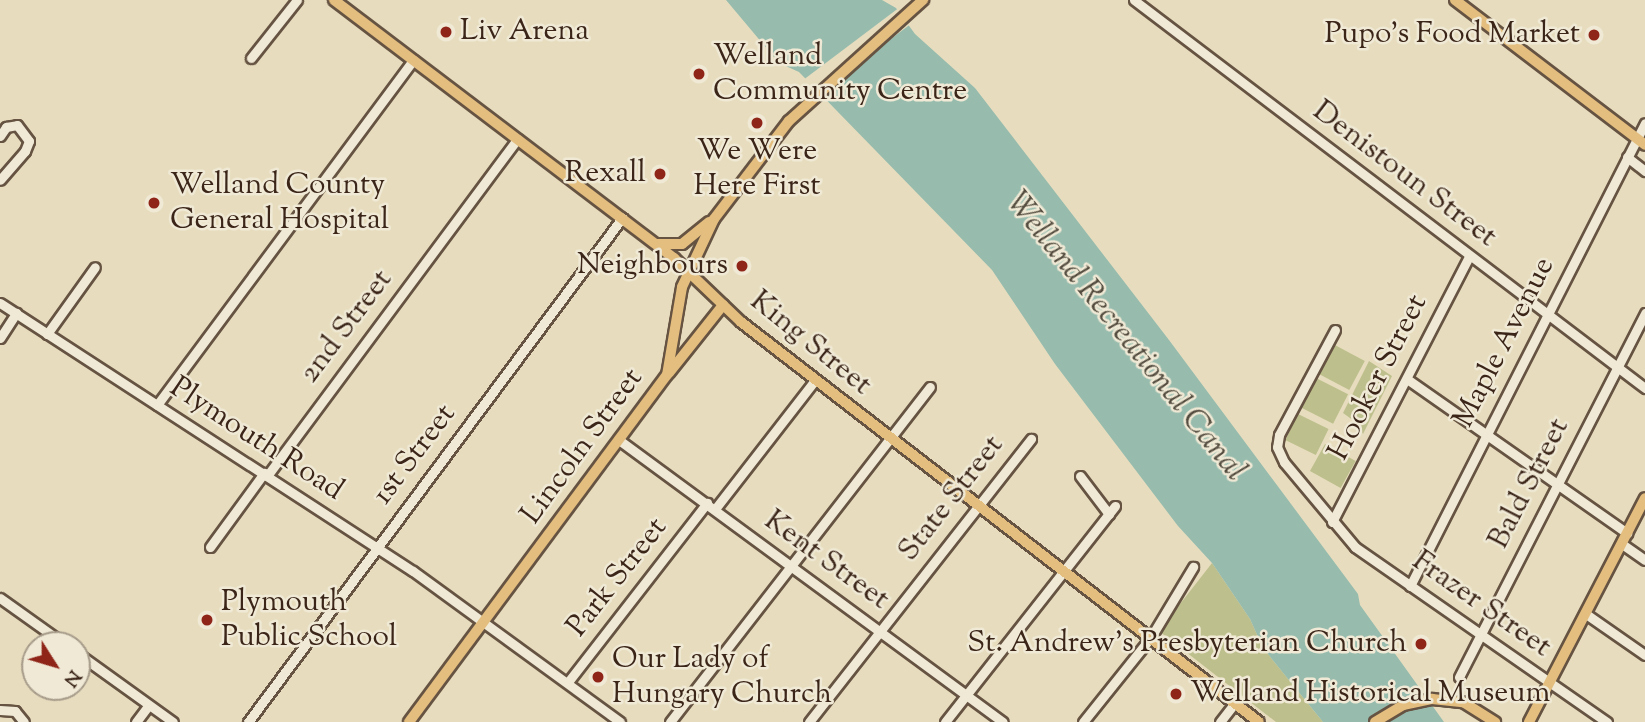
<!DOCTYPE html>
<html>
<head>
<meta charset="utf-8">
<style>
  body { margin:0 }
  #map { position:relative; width:1645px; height:722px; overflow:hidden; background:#e7ddbe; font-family:"Sorts Mill Goudy",serif }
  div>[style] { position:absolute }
  .green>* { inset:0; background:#bdbf8c; transform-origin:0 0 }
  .water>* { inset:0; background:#97bcae }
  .pier>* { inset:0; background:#e7ddbe; transform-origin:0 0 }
  .roads { filter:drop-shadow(2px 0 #665342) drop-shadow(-2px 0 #665342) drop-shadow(0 2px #665342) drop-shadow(0 -2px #665342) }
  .minor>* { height:9px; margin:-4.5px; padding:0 4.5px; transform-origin:4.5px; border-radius:4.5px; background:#efe9d5 }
  .major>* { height:10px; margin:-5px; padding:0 5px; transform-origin:5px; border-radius:5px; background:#e4be7f }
  .dots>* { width:19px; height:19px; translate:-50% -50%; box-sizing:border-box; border:4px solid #efe9d5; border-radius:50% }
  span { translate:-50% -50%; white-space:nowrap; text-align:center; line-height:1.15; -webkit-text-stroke:5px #efe9d5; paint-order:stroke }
  .poi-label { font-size:30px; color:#3b2519 }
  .left { translate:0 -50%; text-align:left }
  .right { translate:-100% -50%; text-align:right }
  .street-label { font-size:30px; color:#3b2519 }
  .water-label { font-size:32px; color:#524b3e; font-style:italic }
  .north { position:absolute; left:21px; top:631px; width:70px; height:70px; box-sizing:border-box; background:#efe9d5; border:2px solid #a79b8a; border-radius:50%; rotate:127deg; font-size:19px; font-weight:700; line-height:28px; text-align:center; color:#3b2519 }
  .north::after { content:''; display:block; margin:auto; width:24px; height:32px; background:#8f2418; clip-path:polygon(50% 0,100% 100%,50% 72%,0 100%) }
</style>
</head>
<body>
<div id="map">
  <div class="green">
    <div style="left:1333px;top:344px;width:36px;height:33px;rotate:28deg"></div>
    <div style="clip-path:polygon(1369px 361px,1392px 376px,1363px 434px,1357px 423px,1343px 413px)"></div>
    <div style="left:1316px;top:378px;width:36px;height:33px;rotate:27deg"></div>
    <div style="left:1298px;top:414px;width:34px;height:29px;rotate:26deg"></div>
    <div style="left:1325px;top:444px;width:35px;height:31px;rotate:29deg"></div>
    <div style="clip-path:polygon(1212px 563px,1250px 619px,1263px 648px,1323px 722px,1276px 722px,1159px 631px)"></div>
  </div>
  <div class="water">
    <div style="clip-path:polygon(726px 0,882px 0,896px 8px,915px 34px,975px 88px,1169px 340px,1358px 594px,1360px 605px,1444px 722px,1323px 722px,1263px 648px,1250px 619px,1212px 563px,1178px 526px,1055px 364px,992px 270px,799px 72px,779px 63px)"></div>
  </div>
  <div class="pier">
    <div style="left:900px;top:7px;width:20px;height:120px;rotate:53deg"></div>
  </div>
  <div class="roads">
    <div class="minor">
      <div style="left:1134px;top:0;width:642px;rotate:37.21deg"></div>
      <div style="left:251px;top:58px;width:74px;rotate:-51.6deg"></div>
      <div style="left:0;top:136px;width:11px;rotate:-56deg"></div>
      <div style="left:6px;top:127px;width:11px;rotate:-10deg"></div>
      <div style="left:17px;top:125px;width:20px;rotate:53deg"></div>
      <div style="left:29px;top:141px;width:11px;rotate:112deg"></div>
      <div style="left:25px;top:151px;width:38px;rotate:131deg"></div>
      <div style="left:1627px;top:157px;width:23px;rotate:38deg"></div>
      <div style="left:0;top:303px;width:492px;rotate:33deg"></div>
      <div style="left:413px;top:571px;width:256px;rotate:36.1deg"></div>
      <div style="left:1335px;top:330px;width:119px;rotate:118.1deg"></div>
      <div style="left:1279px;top:435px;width:12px;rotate:99deg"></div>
      <div style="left:1277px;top:447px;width:17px;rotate:65deg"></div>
      <div style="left:1284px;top:462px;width:111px;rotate:50.1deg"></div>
      <div style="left:1355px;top:547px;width:307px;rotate:34.8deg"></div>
      <div style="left:47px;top:334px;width:82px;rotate:-54.4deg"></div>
      <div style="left:0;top:338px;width:30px;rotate:-57deg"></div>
      <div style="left:1407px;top:379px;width:269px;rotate:35deg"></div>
      <div style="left:157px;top:405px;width:430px;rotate:-53.4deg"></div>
      <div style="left:619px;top:440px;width:476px;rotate:36.3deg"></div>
      <div style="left:267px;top:476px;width:420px;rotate:-53.4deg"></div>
      <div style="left:1080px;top:476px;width:48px;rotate:52.7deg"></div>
      <div style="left:715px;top:509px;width:163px;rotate:-52.2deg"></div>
      <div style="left:1332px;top:522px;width:299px;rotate:-62.7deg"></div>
      <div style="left:1622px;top:544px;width:28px;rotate:35deg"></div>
      <div style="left:210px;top:547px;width:92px;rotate:-53.9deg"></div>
      <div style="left:1410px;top:586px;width:519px;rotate:-63.09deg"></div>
      <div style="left:0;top:598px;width:81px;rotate:35.5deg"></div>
      <div style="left:1586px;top:614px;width:72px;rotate:34.8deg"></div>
      <div style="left:77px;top:653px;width:118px;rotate:35.7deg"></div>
      <div style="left:1459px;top:677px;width:409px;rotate:-62.9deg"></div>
      <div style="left:568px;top:682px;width:227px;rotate:-52.2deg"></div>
      <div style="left:0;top:710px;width:15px;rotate:4deg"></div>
      <div style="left:15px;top:711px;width:14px;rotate:51deg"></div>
      <div style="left:136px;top:722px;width:21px;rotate:-53deg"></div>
      <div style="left:248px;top:722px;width:628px;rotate:-53.42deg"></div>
      <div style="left:670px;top:722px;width:424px;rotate:-52.2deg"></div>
      <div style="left:809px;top:722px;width:360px;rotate:-51.9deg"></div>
      <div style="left:945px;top:722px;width:275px;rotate:-51.8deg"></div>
      <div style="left:1083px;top:722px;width:109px;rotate:-51.3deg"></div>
      <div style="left:1151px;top:637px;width:82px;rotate:-59deg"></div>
      <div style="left:1220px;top:722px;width:24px;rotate:-52deg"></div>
    </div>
    <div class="major">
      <div style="left:334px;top:0;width:427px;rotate:37.2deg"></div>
      <div style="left:674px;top:258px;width:93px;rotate:43.7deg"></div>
      <div style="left:741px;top:322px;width:654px;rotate:37.68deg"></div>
      <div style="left:1455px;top:0;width:239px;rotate:37.3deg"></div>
      <div style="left:657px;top:244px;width:25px"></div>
      <div style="left:682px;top:244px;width:35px;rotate:-39deg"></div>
      <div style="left:669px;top:373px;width:87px;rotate:-51.5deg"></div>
      <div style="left:409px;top:722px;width:432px;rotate:-53.4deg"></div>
      <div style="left:667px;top:375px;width:89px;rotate:-80.3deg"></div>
      <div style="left:682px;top:287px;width:75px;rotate:-64.8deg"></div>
      <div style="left:714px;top:219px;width:123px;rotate:-52.6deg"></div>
      <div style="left:789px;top:121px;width:181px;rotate:-42.1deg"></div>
      <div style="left:1375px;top:722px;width:33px;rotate:-31deg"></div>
      <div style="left:1403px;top:705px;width:30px;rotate:-12deg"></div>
      <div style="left:1432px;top:699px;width:31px;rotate:6deg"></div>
      <div style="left:1463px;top:702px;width:38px;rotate:32deg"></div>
      <div style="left:1529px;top:722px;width:252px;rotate:-62.6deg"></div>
    </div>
  </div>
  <div class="dots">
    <div style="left:446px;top:32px;background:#8f2418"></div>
    <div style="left:1594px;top:35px;background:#8f2418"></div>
    <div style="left:699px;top:74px;background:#8f2418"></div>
    <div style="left:757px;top:123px;background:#8f2418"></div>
    <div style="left:660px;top:174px;background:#8f2418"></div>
    <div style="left:154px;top:203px;background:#8f2418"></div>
    <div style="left:742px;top:266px;background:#8f2418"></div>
    <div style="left:207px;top:620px;background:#8f2418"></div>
    <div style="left:1421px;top:644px;background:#8f2418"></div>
    <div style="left:598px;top:677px;background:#8f2418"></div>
    <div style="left:1176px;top:694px;background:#8f2418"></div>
  </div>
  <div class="poi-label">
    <span class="left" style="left:460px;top:32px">Liv Arena</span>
    <span class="right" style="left:1580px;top:35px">Pupo's Food Market</span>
    <span class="left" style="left:713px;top:74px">Welland<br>Community Centre</span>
    <span style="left:757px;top:169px">We Were<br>Here First</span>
    <span class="right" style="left:646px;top:174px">Rexall</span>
    <span class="left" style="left:170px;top:203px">Welland County<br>General Hospital</span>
    <span class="right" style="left:728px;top:266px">Neighbours</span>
    <span class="left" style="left:221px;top:620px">Plymouth<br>Public School</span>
    <span class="right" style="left:1407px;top:644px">St. Andrew's Presbyterian Church</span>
    <span class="left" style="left:612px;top:677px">Our Lady of<br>Hungary Church</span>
    <span class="left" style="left:1190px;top:694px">Welland Historical Museum</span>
  </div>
  <div class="street-label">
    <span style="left:1404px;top:175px;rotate:37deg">Denistoun Street</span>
    <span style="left:347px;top:327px;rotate:-53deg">2nd Street</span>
    <span style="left:1505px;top:343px;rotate:-63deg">Maple Avenue</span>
    <span style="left:810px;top:344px;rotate:39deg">King Street</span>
    <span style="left:1379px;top:378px;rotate:-63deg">Hooker Street</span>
    <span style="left:256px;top:440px;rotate:33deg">Plymouth Road</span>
    <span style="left:583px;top:447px;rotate:-54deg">Lincoln Street</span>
    <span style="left:415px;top:455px;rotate:-53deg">1st Street</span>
    <span style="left:1530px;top:484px;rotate:-63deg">Bald Street</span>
    <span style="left:952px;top:499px;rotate:-52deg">State Street</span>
    <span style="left:826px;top:561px;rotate:36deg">Kent Street</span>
    <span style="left:618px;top:578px;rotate:-52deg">Park Street</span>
    <span style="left:1481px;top:605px;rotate:35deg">Frazer Street</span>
  </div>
  <div class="water-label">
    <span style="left:1125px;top:337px;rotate:51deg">Welland Recreational Canal</span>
  </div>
  <div class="north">N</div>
</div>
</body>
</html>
